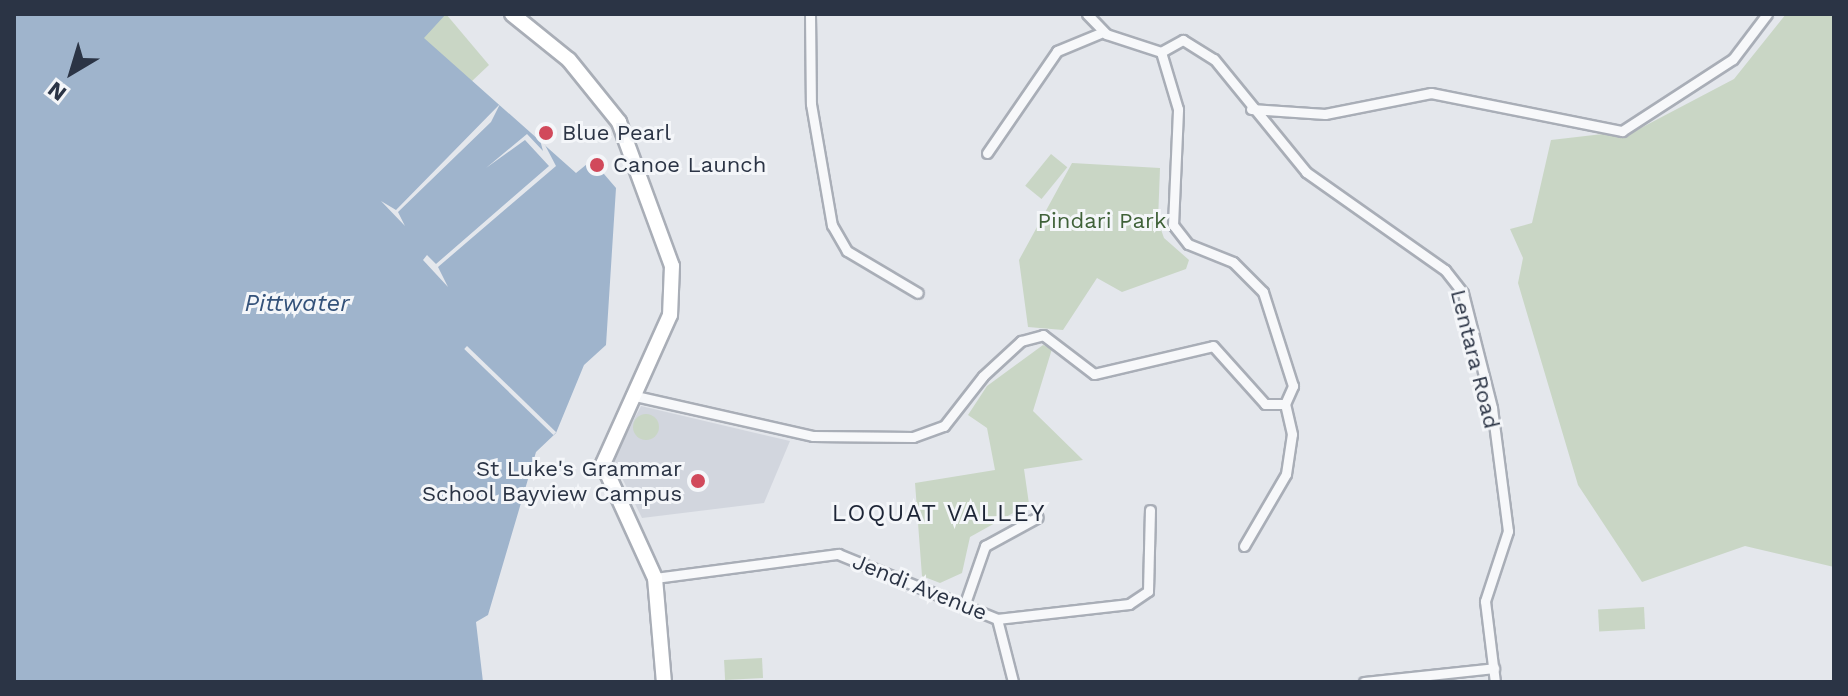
<!DOCTYPE html>
<html>
<head>
<meta charset="utf-8">
<style>
  body { margin:0 }
  #map { position:relative; width:1848px; height:696px; overflow:hidden; background:#e4e7ec; font-family:"Work Sans",sans-serif }
  div>[style] { position:absolute }
  .built>* { inset:0; background:#d2d6de }
  .green>* { inset:0; background:#c9d6c5; transform-origin:0 0 }
  .round { border-radius:50% }
  .water>* { inset:0; background:#9fb4cc }
  .pier>* { inset:0; background:#e4e7ec; transform-origin:0 0 }
  .roads { filter:drop-shadow(2px 0 #a9aeb7) drop-shadow(-2px 0 #a9aeb7) drop-shadow(0 2px #a9aeb7) drop-shadow(0 -2px #a9aeb7) }
  .street>* { height:9px; margin:-4.5px; padding:0 4.5px; transform-origin:4.5px; border-radius:4.5px; background:#f7f8fa }
  .secondary>* { height:14px; margin:-7px; padding:0 7px; transform-origin:7px; border-radius:7px; background:#fff }
  .dots>* { width:22px; height:22px; translate:-50% -50%; box-sizing:border-box; border:4px solid #f4f6f9; border-radius:50% }
  span { translate:-50% -50%; white-space:nowrap; text-align:center; line-height:1.15; -webkit-text-stroke:6px #f4f6f9; paint-order:stroke }
  .poi-label { font-size:22px; color:#2b3445 }
  .left { translate:0 -50%; text-align:left }
  .right { translate:-100% -50%; text-align:right }
  .park-label { font-size:22px; color:#3f6138 }
  .street-label { font-size:22px; color:#2b3445 }
  .water-label { font-size:24px; color:#34527a; font-style:italic }
  .neighbourhood-label { font-size:24px; color:#1d2536; letter-spacing:2px }
  .frame { position:absolute; inset:0; border:16px solid #2b3445; pointer-events:none }
  .north { position:absolute; left:32px; top:32px; width:80px; height:80px; -webkit-text-stroke:6px #f4f6f9; paint-order:stroke; rotate:218deg; font-size:22px; font-weight:700; line-height:32px; text-align:center; color:#2b3445 }
  .north::after { content:''; display:block; margin:auto; width:28px; height:36px; background:#2b3445; clip-path:polygon(50% 0,100% 100%,50% 72%,0 100%) }
</style>
</head>
<body>
<div id="map">
  <div class="built">
    <div style="clip-path:polygon(641px 406px,790px 441px,764px 503px,642px 518px,613px 460px)"></div>
  </div>
  <div class="green">
    <div style="clip-path:polygon(391px 14px,446px 14px,489px 65px,471px 82px)"></div>
    <div style="clip-path:polygon(1786px 14px,1834px 14px,1834px 567px,1745px 546px,1642px 582px,1578px 485px,1518px 283px,1523px 258px,1510px 229px,1532px 223px,1551px 140px,1637px 130px,1734px 79px)"></div>
    <div style="left:1051px;top:154px;width:21px;height:41px;rotate:39deg"></div>
    <div style="clip-path:polygon(1072px 163px,1160px 168px,1158px 221px,1164px 238px,1189px 260px,1186px 269px,1122px 292px,1097px 278px,1063px 330px,1028px 327px,1019px 260px)"></div>
    <div style="clip-path:polygon(1043px 345px,1052px 349px,1033px 411px,1083px 460px,1024px 469px,1029px 504px,970px 537px,962px 573px,940px 583px,922px 576px,915px 483px,995px 470px,987px 428px,968px 415px,987px 386px)"></div>
    <div class="round" style="left:633px;top:414px;width:26px;height:26px"></div>
    <div style="left:1644px;top:607px;width:22px;height:46px;rotate:87deg"></div>
    <div style="left:762px;top:658px;width:20px;height:38px;rotate:87deg"></div>
  </div>
  <div class="water">
    <div style="clip-path:polygon(14px 14px,446px 14px,424px 38px,576px 173px,592px 160px,616px 188px,606px 345px,584px 365px,556px 433px,536px 452px,488px 615px,476px 622px,483px 682px,14px 682px)"></div>
  </div>
  <div class="pier">
    <div style="clip-path:polygon(500px 104px,491px 122px,398px 212px,405px 226px,381px 201px,396px 210px)"></div>
    <div style="clip-path:polygon(527px 134px,543px 151px,540px 140px,545px 145px,556px 166px,438px 267px,448px 287px,423px 260px,427px 255px,436px 264px,549px 166px,525px 140px,486px 168px)"></div>
    <div style="left:467px;top:346px;width:124px;height:4px;rotate:44deg"></div>
  </div>
  <div class="roads">
    <div class="street">
      <div style="left:810px;top:14px;width:90px;rotate:89.4deg"></div>
      <div style="left:811px;top:104px;width:123px;rotate:80.2deg"></div>
      <div style="left:832px;top:225px;width:30px;rotate:60deg"></div>
      <div style="left:847px;top:251px;width:82px;rotate:30.6deg"></div>
      <div style="left:1087px;top:14px;width:28px;rotate:46deg"></div>
      <div style="left:1106px;top:34px;width:58px;rotate:18.1deg"></div>
      <div style="left:1161px;top:52px;width:25px;rotate:-29deg"></div>
      <div style="left:1183px;top:40px;width:36px;rotate:32deg"></div>
      <div style="left:1214px;top:59px;width:146px;rotate:50.8deg"></div>
      <div style="left:1306px;top:172px;width:170px;rotate:35.2deg"></div>
      <div style="left:1445px;top:270px;width:29px;rotate:52deg"></div>
      <div style="left:1463px;top:293px;width:119px;rotate:75.8deg"></div>
      <div style="left:1492px;top:408px;width:124px;rotate:82.6deg"></div>
      <div style="left:1508px;top:531px;width:74px;rotate:108.2deg"></div>
      <div style="left:1485px;top:601px;width:82px;rotate:83deg"></div>
      <div style="left:1251px;top:109px;width:74px;rotate:3.9deg"></div>
      <div style="left:1325px;top:114px;width:108px;rotate:-11.2deg"></div>
      <div style="left:1431px;top:93px;width:195px;rotate:11.3deg"></div>
      <div style="left:1622px;top:131px;width:132px;rotate:-33deg"></div>
      <div style="left:1733px;top:59px;width:56px;rotate:-52.9deg"></div>
      <div style="left:987px;top:153px;width:124px;rotate:-55.5deg"></div>
      <div style="left:1057px;top:51px;width:50px;rotate:-22.4deg"></div>
      <div style="left:631px;top:395px;width:187px;rotate:12.7deg"></div>
      <div style="left:813px;top:436px;width:100px;rotate:0.6deg"></div>
      <div style="left:913px;top:437px;width:33px;rotate:-20deg"></div>
      <div style="left:944px;top:426px;width:63px;rotate:-52deg"></div>
      <div style="left:983px;top:376px;width:52px;rotate:-42.6deg"></div>
      <div style="left:1021px;top:341px;width:23px;rotate:-15deg"></div>
      <div style="left:1043px;top:335px;width:64px;rotate:37.4deg"></div>
      <div style="left:1094px;top:374px;width:122px;rotate:-13.2deg"></div>
      <div style="left:1213px;top:346px;width:78px;rotate:48.1deg"></div>
      <div style="left:1265px;top:404px;width:20px"></div>
      <div style="left:1285px;top:404px;width:20px;rotate:-66deg"></div>
      <div style="left:1293px;top:386px;width:99px;rotate:-107.7deg"></div>
      <div style="left:1263px;top:292px;width:42px;rotate:-135deg"></div>
      <div style="left:1233px;top:262px;width:48px;rotate:-158.2deg"></div>
      <div style="left:1188px;top:244px;width:24px;rotate:-128deg"></div>
      <div style="left:1173px;top:225px;width:116px;rotate:-87.5deg"></div>
      <div style="left:1178px;top:109px;width:59px;rotate:-106.6deg"></div>
      <div style="left:1244px;top:546px;width:83px;rotate:-59.7deg"></div>
      <div style="left:1286px;top:474px;width:40px;rotate:-81.5deg"></div>
      <div style="left:1292px;top:434px;width:31px;rotate:-103deg"></div>
      <div style="left:655px;top:578px;width:185px;rotate:-7.5deg"></div>
      <div style="left:838px;top:554px;width:172px;rotate:22.2deg"></div>
      <div style="left:997px;top:619px;width:133px;rotate:-6.5deg"></div>
      <div style="left:1129px;top:604px;width:23px;rotate:-34deg"></div>
      <div style="left:1148px;top:591px;width:81px;rotate:-88.6deg"></div>
      <div style="left:964px;top:606px;width:64px;rotate:-70.7deg"></div>
      <div style="left:985px;top:546px;width:60px;rotate:-28.7deg"></div>
      <div style="left:997px;top:619px;width:65px;rotate:75.7deg"></div>
      <div style="left:1364px;top:682px;width:131px;rotate:-6.1deg"></div>
    </div>
    <div class="secondary">
      <div style="left:512px;top:14px;width:73px;rotate:38.9deg"></div>
      <div style="left:569px;top:60px;width:80px;rotate:51.1deg"></div>
      <div style="left:619px;top:122px;width:153px;rotate:69.8deg"></div>
      <div style="left:672px;top:266px;width:49px;rotate:92.3deg"></div>
      <div style="left:670px;top:315px;width:163px;rotate:114.2deg"></div>
      <div style="left:603px;top:464px;width:125px;rotate:65.5deg"></div>
      <div style="left:655px;top:578px;width:104px;rotate:85.1deg"></div>
    </div>
  </div>
  <div class="dots">
    <div style="left:546px;top:133px;background:#d1495b"></div>
    <div style="left:597px;top:165px;background:#d1495b"></div>
    <div style="left:698px;top:481px;background:#d1495b"></div>
  </div>
  <div class="poi-label">
    <span class="left" style="left:562px;top:133px">Blue Pearl</span>
    <span class="left" style="left:613px;top:165px">Canoe Launch</span>
    <span class="right" style="left:682px;top:481px">St Luke's Grammar<br>School Bayview Campus</span>
  </div>
  <div class="park-label">
    <span style="left:1102px;top:221px">Pindari Park</span>
  </div>
  <div class="street-label">
    <span style="left:1475px;top:359px;rotate:76deg">Lentara Road</span>
    <span style="left:920px;top:587px;rotate:22deg">Jendi Avenue</span>
  </div>
  <div class="water-label">
    <span style="left:297px;top:304px">Pittwater</span>
  </div>
  <div class="neighbourhood-label">
    <span style="left:939px;top:514px">LOQUAT VALLEY</span>
  </div>
  <div class="frame"></div>
  <div class="north">N</div>
</div>
</body>
</html>
